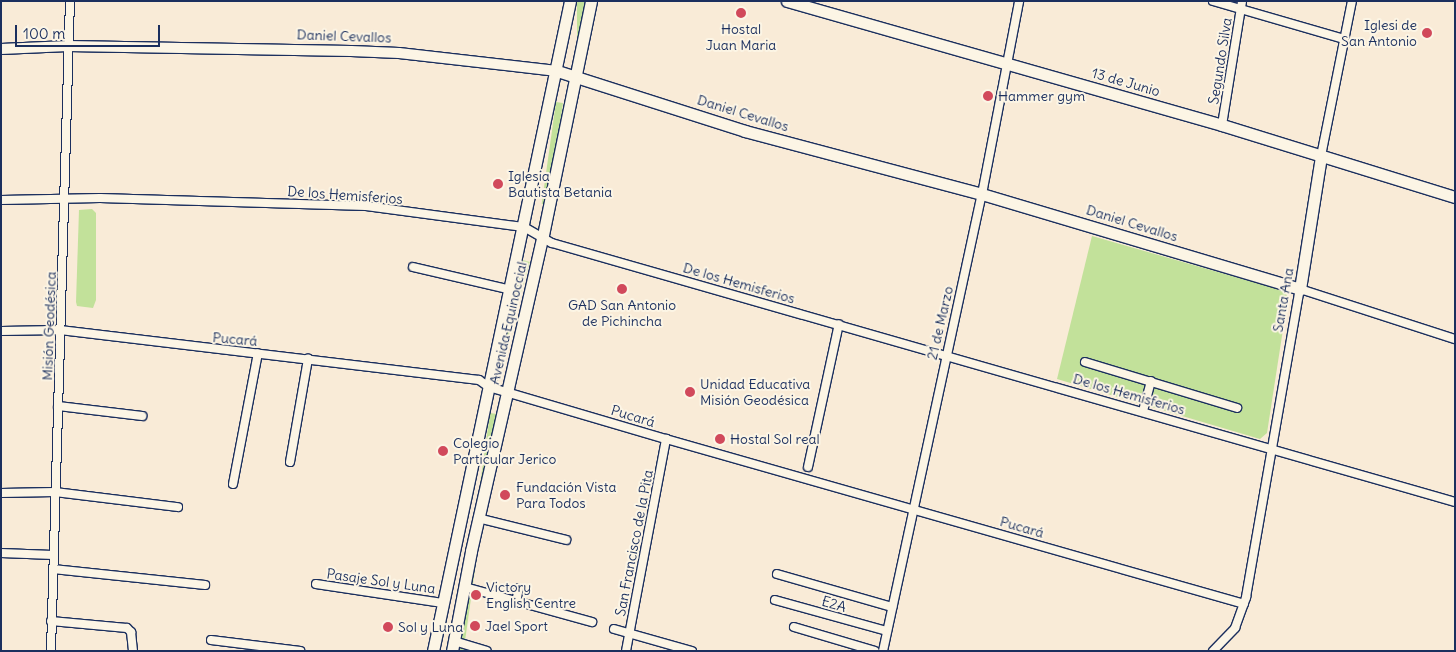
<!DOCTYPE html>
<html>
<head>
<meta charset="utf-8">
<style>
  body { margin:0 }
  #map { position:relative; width:1456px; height:652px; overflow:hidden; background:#f9ebd7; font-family:Delius,sans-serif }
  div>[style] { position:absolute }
  .green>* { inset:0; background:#c2e19a; transform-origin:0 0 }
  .roads { filter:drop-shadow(1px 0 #1b2f5e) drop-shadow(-1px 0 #1b2f5e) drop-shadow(0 1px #1b2f5e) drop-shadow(0 -1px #1b2f5e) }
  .minor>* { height:8px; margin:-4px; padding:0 4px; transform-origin:4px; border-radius:4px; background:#fcf5e5 }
  .tertiary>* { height:10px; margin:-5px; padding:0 5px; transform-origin:5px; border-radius:5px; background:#fcf5e5 }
  .secondary>* { height:11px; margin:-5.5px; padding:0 5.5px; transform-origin:5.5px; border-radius:5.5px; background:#fcf5e5 }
  .dots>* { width:14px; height:14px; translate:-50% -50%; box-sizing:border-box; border:2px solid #fcf5e5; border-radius:50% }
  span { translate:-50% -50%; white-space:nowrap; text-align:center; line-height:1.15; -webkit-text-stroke:4px #fcf5e5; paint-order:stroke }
  .poi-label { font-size:14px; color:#1b2f5e }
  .right { translate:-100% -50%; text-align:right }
  .left { translate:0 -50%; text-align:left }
  .street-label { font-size:14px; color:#1b2f5e }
  .frame { position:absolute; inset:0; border:2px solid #1b2f5e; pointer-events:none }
  .scale { position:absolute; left:15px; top:25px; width:145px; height:22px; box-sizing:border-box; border:2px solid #1b2f5e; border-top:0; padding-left:6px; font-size:15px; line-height:18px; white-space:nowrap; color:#1b2f5e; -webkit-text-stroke:4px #fcf5e5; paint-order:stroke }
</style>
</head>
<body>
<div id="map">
  <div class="green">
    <div style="left:577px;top:1px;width:8px;height:46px"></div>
    <div style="left:556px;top:102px;width:7px;height:103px;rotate:8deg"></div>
    <div style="clip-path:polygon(92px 209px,96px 213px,96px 300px,93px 308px,77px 306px,76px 302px,79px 210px)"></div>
    <div style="clip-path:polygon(1092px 236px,1284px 291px,1288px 297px,1267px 433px,1260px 439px,1057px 379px)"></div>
    <div style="left:523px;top:260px;width:7px;height:99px;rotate:16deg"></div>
    <div style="left:490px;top:413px;width:7px;height:244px;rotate:8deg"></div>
  </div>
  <div class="roads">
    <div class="minor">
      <div style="left:1213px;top:1px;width:136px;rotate:16.2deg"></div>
      <div style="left:1222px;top:125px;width:126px;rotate:-80.8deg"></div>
      <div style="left:1321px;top:156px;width:158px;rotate:-78.7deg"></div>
      <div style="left:1px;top:200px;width:99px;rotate:-1.2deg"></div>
      <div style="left:100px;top:198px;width:266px;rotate:1.7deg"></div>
      <div style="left:366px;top:206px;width:159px;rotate:7.6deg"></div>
      <div style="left:524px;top:227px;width:32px;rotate:30deg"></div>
      <div style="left:552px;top:243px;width:939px;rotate:16deg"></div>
      <div style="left:413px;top:267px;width:101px;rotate:13.2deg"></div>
      <div style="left:1px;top:331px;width:59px;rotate:-1deg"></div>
      <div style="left:60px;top:330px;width:422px;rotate:6.8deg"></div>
      <div style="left:479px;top:380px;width:12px;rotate:35deg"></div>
      <div style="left:489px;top:387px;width:184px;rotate:16.4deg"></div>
      <div style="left:666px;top:439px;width:601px;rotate:15.93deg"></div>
      <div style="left:1085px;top:362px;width:159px;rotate:16.8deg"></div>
      <div style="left:58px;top:406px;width:85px;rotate:6.8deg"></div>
      <div style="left:1143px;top:411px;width:31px;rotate:-75deg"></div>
      <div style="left:290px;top:462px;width:105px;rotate:-80.1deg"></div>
      <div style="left:808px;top:467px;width:146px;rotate:-77.8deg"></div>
      <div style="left:233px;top:484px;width:133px;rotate:-79.2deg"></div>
      <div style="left:1px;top:493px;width:54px;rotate:-1.1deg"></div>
      <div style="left:55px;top:492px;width:124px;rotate:7deg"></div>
      <div style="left:478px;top:518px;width:91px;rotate:14deg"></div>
      <div style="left:1px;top:553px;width:52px;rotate:2.2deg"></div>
      <div style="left:53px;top:569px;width:153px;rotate:6deg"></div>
      <div style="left:777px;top:574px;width:120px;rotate:16deg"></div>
      <div style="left:316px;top:584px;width:128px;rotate:8.5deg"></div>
      <div style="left:465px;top:587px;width:132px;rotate:15.4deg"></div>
      <div style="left:775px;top:600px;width:116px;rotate:15.5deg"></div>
      <div style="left:516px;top:602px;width:14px;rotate:-78deg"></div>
      <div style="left:51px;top:621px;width:76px;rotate:5.3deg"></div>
      <div style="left:127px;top:628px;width:6px;rotate:45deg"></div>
      <div style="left:131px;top:632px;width:19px;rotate:84deg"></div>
      <div style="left:794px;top:627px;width:84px;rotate:16.5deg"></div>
      <div style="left:614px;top:629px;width:81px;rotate:15.8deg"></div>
      <div style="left:211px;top:640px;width:90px;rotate:7deg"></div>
      <div style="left:454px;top:641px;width:34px;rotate:17deg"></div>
      <div style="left:51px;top:651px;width:650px;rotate:-88.33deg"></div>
      <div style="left:626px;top:651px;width:216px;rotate:-79.3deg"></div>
      <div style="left:883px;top:651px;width:468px;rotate:-77.8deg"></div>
      <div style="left:982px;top:194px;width:197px;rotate:-79.1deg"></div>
      <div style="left:1213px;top:651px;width:32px;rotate:-46deg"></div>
      <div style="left:1235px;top:628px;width:33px;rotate:-70deg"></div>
      <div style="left:1246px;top:597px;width:313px;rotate:-80.1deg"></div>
      <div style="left:1300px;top:289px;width:163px;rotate:17.9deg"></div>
    </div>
    <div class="tertiary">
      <div style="left:1px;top:49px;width:67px;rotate:-2.6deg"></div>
      <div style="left:68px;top:46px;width:283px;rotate:1deg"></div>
      <div style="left:351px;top:51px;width:48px;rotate:2.4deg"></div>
      <div style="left:399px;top:53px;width:159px;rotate:6.5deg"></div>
    </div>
    <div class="secondary">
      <div style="left:787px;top:1px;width:452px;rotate:15.9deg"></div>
      <div style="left:1222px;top:125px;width:244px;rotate:17.2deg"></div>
      <div style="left:557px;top:71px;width:197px;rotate:17.7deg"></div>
      <div style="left:745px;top:131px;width:245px;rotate:14.9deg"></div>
      <div style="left:982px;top:194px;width:332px;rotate:16.6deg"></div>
      <div style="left:1300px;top:289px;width:135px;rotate:-81deg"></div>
      <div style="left:433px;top:651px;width:664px;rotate:-78.1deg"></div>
      <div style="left:452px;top:651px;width:102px;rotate:-79.2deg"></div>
      <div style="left:471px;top:551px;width:324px;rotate:-77.2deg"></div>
      <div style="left:543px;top:235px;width:239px;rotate:-78.4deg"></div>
    </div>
  </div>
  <div class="dots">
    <div style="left:741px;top:13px;background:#d1495b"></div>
    <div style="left:1427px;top:33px;background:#d1495b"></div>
    <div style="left:988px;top:96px;background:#d1495b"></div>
    <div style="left:498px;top:184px;background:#d1495b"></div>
    <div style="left:622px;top:289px;background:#d1495b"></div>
    <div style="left:690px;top:392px;background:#d1495b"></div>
    <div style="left:720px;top:439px;background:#d1495b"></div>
    <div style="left:443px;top:451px;background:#d1495b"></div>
    <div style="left:505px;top:495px;background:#d1495b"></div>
    <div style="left:476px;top:595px;background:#d1495b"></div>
    <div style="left:475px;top:626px;background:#d1495b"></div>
    <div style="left:388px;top:627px;background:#d1495b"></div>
  </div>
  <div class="poi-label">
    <span class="right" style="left:1417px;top:33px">Iglesi de<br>San Antonio</span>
    <span style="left:741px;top:37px">Hostal<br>Juan Maria</span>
    <span class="left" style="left:998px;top:96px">Hammer gym</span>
    <span class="left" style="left:508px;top:184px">Iglesia<br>Bautista Betania</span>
    <span style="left:622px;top:313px">GAD San Antonio<br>de Pichincha</span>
    <span class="left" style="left:700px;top:392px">Unidad Educativa<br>Misión Geodésica</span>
    <span class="left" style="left:730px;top:439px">Hostal Sol real</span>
    <span class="left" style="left:453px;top:451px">Colegio<br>Particular Jerico</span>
    <span class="left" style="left:516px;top:495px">Fundación Vista<br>Para Todos</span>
    <span class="left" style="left:486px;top:595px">Victory<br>English Centre</span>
    <span class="left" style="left:485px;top:626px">Jael Sport</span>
    <span class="left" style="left:398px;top:627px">Sol y Luna</span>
  </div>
  <div class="street-label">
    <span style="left:344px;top:36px;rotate:2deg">Daniel Cevallos</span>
    <span style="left:1220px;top:61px;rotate:-81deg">Segundo Silva</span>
    <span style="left:1126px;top:82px;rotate:16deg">13 de Junio</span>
    <span style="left:743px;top:113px;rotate:17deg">Daniel Cevallos</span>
    <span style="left:345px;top:195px;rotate:4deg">De los Hemisferios</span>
    <span style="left:1132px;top:223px;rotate:17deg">Daniel Cevallos</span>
    <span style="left:739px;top:283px;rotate:16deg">De los Hemisferios</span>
    <span style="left:1283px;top:300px;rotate:-80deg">Santa Ana</span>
    <span style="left:508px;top:323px;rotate:-77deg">Avenida Equinoccial</span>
    <span style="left:940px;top:323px;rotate:-77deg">21 de Marzo</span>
    <span style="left:49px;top:326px;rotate:-88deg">Misión Geodésica</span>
    <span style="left:235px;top:339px;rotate:5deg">Pucará</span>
    <span style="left:1129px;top:394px;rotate:16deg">De los Hemisferios</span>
    <span style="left:633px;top:416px;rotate:17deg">Pucará</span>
    <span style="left:1022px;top:527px;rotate:16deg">Pucará</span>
    <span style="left:634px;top:543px;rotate:-79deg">San Francisco de la Pita</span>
    <span style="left:381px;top:581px;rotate:8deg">Pasaje Sol y Luna</span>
    <span style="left:834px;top:604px;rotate:16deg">E2A</span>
  </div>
  <div class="frame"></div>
  <div class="scale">100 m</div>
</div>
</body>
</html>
